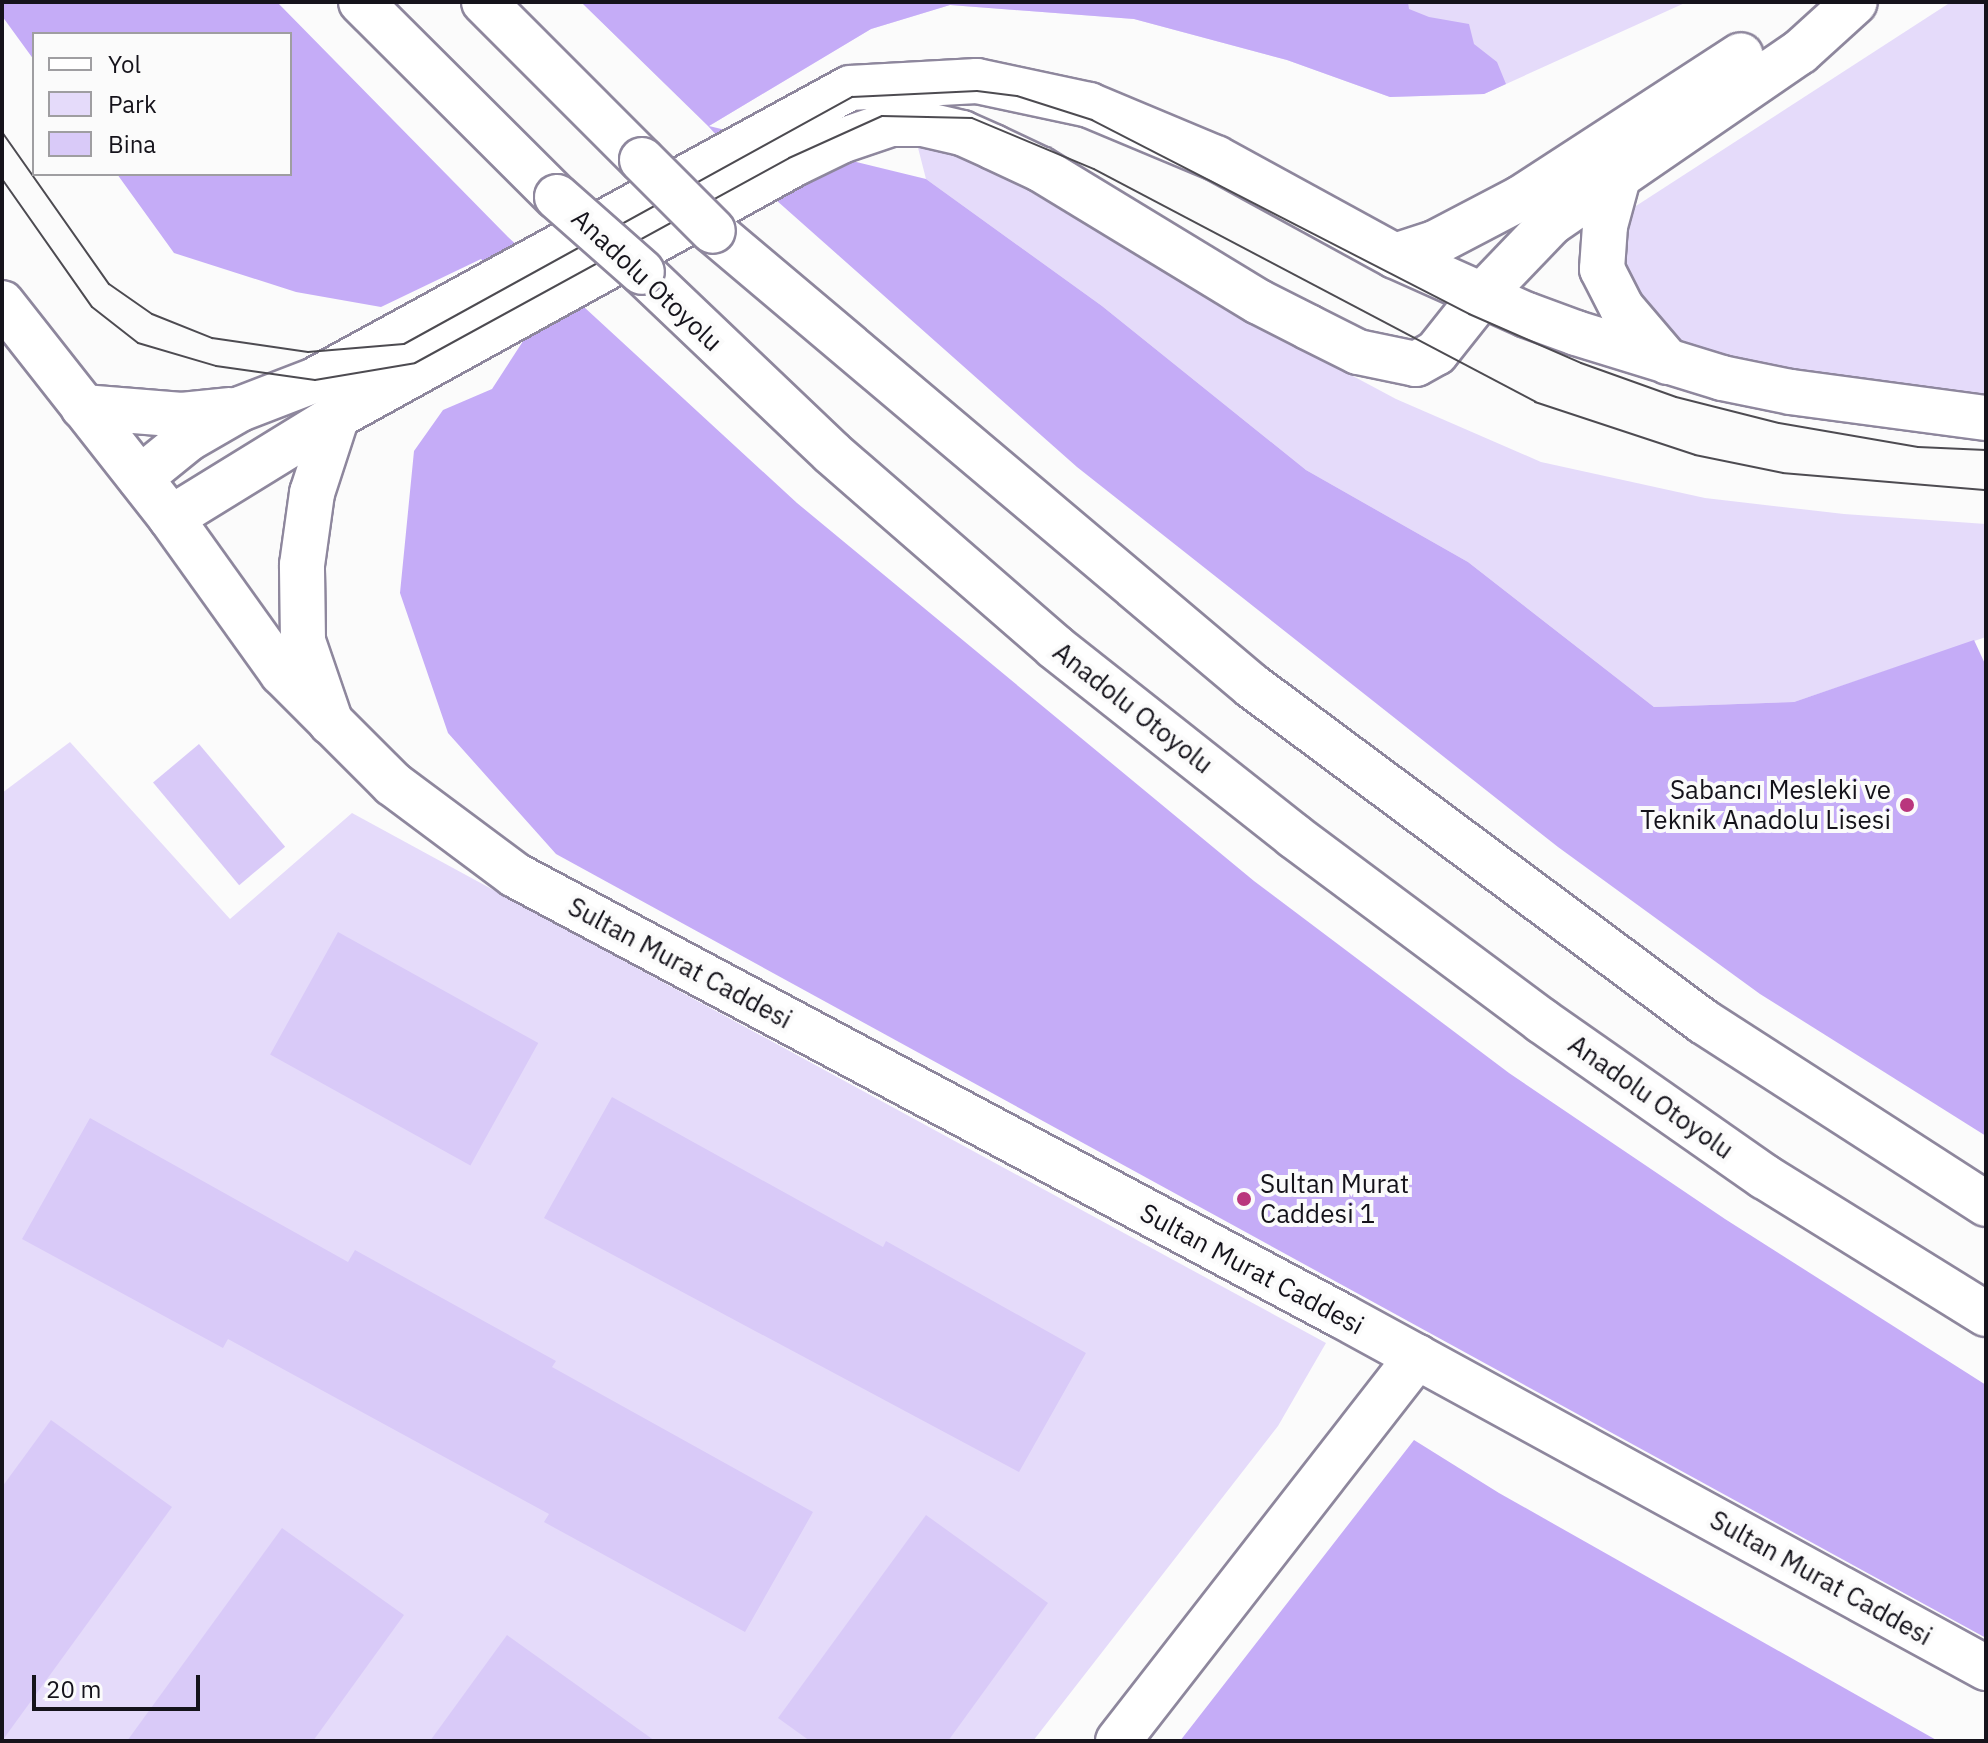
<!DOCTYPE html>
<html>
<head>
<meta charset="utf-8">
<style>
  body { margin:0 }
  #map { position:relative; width:1988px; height:1743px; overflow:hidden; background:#fbfbfb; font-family:"IBM Plex Sans",sans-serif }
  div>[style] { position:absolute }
  .green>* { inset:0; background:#e5dbfa }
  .forest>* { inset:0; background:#c5acf7 }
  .building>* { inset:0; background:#d9caf8; transform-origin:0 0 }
  .roads { filter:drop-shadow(2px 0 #8e879d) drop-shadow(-2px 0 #8e879d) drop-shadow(0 2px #8e879d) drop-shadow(0 -2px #8e879d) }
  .street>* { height:44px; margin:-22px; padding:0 22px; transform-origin:22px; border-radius:22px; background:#fff }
  .primary>* { height:44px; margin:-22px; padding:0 22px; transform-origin:22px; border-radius:22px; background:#fff }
  .highway>* { height:44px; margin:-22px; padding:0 22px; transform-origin:22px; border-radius:22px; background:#fff }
  .tram>* { height:2px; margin:-1px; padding:0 1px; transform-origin:1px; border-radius:1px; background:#4d4b51 }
  .bridges { filter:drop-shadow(2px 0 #8e879d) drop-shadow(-2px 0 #8e879d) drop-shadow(0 2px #8e879d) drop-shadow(0 -2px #8e879d) }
  .highway-bridge>* { height:44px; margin:-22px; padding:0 22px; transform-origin:22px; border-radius:22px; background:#fff }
  .dots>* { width:22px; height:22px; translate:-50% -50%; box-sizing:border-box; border:4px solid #fbfbfb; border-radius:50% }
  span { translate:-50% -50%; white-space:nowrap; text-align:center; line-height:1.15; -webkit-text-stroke:8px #fbfbfb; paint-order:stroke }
  .street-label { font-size:26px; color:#15131b }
  .poi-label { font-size:26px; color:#15131b }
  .right { translate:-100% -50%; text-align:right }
  .left { translate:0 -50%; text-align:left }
  .frame { position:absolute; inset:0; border:4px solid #15131b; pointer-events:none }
  .legend { position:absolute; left:32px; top:32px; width:260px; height:144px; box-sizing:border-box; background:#fbfbfb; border:2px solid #9f9ea1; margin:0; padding:10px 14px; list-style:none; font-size:24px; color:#15131b }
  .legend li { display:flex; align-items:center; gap:16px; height:40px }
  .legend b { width:40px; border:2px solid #9f9ea1 }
  .scale { position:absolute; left:32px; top:1675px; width:168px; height:36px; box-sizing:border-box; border:4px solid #15131b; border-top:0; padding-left:10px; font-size:24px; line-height:28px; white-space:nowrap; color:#15131b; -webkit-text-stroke:6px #fbfbfb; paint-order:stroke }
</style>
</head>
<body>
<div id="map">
  <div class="green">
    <div style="clip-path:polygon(581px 2px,1687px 2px,1484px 94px,1390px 97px,1287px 60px,1134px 19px,950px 5px,871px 29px,709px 126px)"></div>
    <div style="clip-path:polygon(1951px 2px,1986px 2px,1986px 413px,1668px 362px,1605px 226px)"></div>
    <div style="clip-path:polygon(916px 140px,955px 147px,1233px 312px,1396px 399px,1541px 462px,1705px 498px,1844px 514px,1986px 524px,1986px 637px,1794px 702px,1654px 707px,1468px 562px,1306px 470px,1102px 306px,926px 179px)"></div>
    <div style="clip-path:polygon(70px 742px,230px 919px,352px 813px,1326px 1343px,1278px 1426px,1033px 1741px,2px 1741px,2px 793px)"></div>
  </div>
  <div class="forest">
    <div style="clip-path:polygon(2px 2px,277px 2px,508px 237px,797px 503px,1254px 881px,1509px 1073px,1725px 1219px,1986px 1385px,1986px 1638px,556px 854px,448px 733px,400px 593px,414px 451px,443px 410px,492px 389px,540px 315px,481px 259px,381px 307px,296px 292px,174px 253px,117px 174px,290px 174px,290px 34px,34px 34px,34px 60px,2px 16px)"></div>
    <div style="clip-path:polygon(581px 2px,1408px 2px,1409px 9px,1429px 17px,1469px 24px,1474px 44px,1497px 62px,1506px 84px,1484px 94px,1390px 97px,1287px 60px,1134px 19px,950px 5px,871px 29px,709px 126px,926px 179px,1102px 306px,1306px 470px,1468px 562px,1654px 707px,1794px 702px,1974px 640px,1986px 666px,1986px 1136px,1760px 994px,1558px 847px,1077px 467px,776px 200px,708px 126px)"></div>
    <div style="clip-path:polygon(1414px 1440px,1499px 1493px,1938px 1741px,1180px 1741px)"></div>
  </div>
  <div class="building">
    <div style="left:199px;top:744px;width:134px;height:60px;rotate:50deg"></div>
    <div style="left:338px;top:932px;width:229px;height:140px;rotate:29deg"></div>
    <div style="clip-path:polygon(612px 1097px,883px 1247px,886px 1241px,1086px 1353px,1019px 1472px,544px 1218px)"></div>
    <div style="clip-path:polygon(90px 1118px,348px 1262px,355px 1250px,556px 1361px,552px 1367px,813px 1512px,745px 1632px,544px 1522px,549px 1514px,228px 1339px,223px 1348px,22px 1239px)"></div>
    <div style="clip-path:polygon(51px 1420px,172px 1507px,2px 1741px,2px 1487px)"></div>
    <div style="clip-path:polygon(926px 1515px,1048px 1603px,948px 1741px,810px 1741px,778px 1718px)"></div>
    <div style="clip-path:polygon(282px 1528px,404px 1615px,313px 1741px,127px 1741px)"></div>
    <div style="clip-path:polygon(507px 1635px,655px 1741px,430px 1741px)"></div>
  </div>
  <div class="roads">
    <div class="street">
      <div style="left:1618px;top:178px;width:50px;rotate:105.2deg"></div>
      <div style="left:1605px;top:226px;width:43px;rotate:94deg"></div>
      <div style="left:1602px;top:269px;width:44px;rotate:62.9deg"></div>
      <div style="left:1622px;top:308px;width:71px;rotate:49.6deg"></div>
      <div style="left:1395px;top:256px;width:42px;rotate:-18deg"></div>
      <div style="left:1435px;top:243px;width:97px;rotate:-27.6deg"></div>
      <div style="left:1521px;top:198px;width:262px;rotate:-33deg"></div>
      <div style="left:83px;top:407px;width:99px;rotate:4.6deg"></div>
      <div style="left:182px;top:415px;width:47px;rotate:-6.1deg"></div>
      <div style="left:140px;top:478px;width:62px;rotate:-39.1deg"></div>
      <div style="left:188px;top:439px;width:60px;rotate:-30deg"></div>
      <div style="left:240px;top:409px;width:80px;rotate:-21.1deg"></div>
      <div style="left:315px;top:380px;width:609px;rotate:-28.63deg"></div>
      <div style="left:850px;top:88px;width:127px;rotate:-3.2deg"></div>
      <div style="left:977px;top:81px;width:115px;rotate:12.1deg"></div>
      <div style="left:1089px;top:105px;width:138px;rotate:22.7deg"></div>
      <div style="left:1216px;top:158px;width:204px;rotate:28.7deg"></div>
      <div style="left:1395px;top:256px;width:145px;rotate:24.1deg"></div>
      <div style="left:1527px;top:315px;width:52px;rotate:20.2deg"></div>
      <div style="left:1576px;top:333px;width:153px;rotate:17.1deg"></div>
      <div style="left:1722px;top:378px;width:70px;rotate:11.5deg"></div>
      <div style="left:1791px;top:392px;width:197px;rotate:7.6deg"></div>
      <div style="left:171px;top:518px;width:195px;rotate:-31.6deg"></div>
      <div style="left:337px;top:416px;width:522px;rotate:-28.87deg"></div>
      <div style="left:794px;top:164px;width:52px;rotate:-26.1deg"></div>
      <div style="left:841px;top:141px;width:53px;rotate:-18.8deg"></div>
      <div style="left:891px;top:124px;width:32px"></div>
      <div style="left:923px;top:124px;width:40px;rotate:13deg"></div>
      <div style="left:962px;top:133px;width:34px;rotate:24deg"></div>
      <div style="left:993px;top:147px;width:52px;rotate:25.1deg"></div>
      <div style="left:1040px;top:169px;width:256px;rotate:31.3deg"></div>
      <div style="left:1259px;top:302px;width:55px;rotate:27deg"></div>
      <div style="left:1308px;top:327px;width:56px;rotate:26.6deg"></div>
      <div style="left:1358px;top:352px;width:59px;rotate:11.7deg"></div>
      <div style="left:1416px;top:364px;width:23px;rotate:-29deg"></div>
      <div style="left:1436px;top:353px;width:75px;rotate:-51.5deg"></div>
      <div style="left:1483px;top:294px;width:98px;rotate:-46.2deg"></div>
      <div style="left:1551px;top:223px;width:302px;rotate:-34.5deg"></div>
      <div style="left:1800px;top:52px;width:74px;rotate:-42.3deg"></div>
      <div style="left:331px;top:723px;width:87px;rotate:-108.9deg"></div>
      <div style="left:303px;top:641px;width:76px;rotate:-90.8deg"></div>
      <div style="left:302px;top:565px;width:73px;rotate:-82.1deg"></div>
      <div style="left:312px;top:493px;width:81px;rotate:-72deg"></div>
    </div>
    <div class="primary">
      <div style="left:2px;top:303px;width:273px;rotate:51.8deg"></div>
      <div style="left:171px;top:518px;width:191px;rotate:54.4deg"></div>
      <div style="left:282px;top:673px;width:157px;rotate:45deg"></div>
      <div style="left:393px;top:784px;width:152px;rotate:36.7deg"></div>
      <div style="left:515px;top:875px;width:937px;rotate:28.07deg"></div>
      <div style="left:1342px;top:1316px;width:734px;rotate:28.66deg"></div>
      <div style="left:1118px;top:1741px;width:487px;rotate:-52.1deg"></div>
    </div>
    <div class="highway">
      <div style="left:361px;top:2px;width:276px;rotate:44.9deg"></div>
      <div style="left:484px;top:2px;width:223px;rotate:45deg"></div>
      <div style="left:713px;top:231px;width:705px;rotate:40.17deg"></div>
      <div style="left:1252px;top:686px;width:563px;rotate:36.63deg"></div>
      <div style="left:1704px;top:1022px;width:336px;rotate:32.8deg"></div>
      <div style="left:642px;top:272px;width:262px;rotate:43.6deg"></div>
      <div style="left:832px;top:453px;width:296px;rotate:41deg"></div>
      <div style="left:1055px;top:647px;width:305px;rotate:38.3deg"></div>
      <div style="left:1294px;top:836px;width:309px;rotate:36.7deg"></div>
      <div style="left:1542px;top:1021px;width:272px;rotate:35deg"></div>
      <div style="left:1765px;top:1177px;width:260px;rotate:31.8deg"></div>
    </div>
  </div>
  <div class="tram">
    <div style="left:2px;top:132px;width:186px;rotate:54.9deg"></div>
    <div style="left:109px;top:284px;width:52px;rotate:34.9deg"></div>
    <div style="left:152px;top:314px;width:65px;rotate:21.8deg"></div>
    <div style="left:212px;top:338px;width:97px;rotate:8.3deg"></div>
    <div style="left:308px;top:352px;width:96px;rotate:-4.8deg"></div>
    <div style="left:404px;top:344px;width:512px;rotate:-28.87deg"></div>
    <div style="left:852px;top:97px;width:125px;rotate:-2.7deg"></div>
    <div style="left:977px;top:91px;width:40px;rotate:7.1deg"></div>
    <div style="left:1017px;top:96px;width:79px;rotate:17.7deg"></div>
    <div style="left:1092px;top:120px;width:424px;rotate:27.2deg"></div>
    <div style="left:1469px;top:314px;width:122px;rotate:23.6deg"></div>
    <div style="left:1581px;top:363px;width:101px;rotate:19.7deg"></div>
    <div style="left:1676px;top:397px;width:106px;rotate:14.2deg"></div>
    <div style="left:1779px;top:423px;width:141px;rotate:9.8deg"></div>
    <div style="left:1918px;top:447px;width:68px;rotate:2.5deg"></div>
    <div style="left:2px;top:179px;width:156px;rotate:54.9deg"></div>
    <div style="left:92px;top:307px;width:58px;rotate:38deg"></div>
    <div style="left:138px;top:343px;width:81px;rotate:16.4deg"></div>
    <div style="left:216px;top:366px;width:100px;rotate:8deg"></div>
    <div style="left:315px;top:380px;width:101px;rotate:-9.6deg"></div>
    <div style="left:415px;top:363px;width:426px;rotate:-28.7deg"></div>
    <div style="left:789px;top:158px;width:102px;rotate:-24.3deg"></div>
    <div style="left:882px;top:116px;width:90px;rotate:1.3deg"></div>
    <div style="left:972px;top:118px;width:132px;rotate:22.7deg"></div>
    <div style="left:1094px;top:169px;width:499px;rotate:27.8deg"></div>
    <div style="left:1535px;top:402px;width:169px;rotate:18.3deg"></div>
    <div style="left:1695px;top:455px;width:90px;rotate:11.6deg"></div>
    <div style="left:1783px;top:473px;width:204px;rotate:4.8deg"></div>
  </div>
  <div class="bridges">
    <div class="highway-bridge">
      <div style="left:642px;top:160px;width:100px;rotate:45deg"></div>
      <div style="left:557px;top:197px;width:113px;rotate:41.4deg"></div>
    </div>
  </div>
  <div class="dots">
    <div style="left:1907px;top:805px;background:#b9367d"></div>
    <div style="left:1244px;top:1199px;background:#b9367d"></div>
  </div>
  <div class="street-label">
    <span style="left:647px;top:280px;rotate:43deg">Anadolu Otoyolu</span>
    <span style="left:1133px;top:708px;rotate:38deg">Anadolu Otoyolu</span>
    <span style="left:680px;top:963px;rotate:28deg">Sultan Murat Caddesi</span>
    <span style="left:1651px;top:1097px;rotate:35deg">Anadolu Otoyolu</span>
    <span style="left:1252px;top:1269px;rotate:28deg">Sultan Murat Caddesi</span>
    <span style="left:1821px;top:1578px;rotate:29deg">Sultan Murat Caddesi</span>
  </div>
  <div class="poi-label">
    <span class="right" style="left:1891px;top:805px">Sabancı Mesleki ve<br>Teknik Anadolu Lisesi</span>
    <span class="left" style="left:1260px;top:1199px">Sultan Murat<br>Caddesi 1</span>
  </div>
  <div class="frame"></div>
  <ul class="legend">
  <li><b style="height:10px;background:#fff"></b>Yol</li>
  <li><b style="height:22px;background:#e5dbfa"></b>Park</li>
  <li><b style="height:22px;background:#d9caf8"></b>Bina</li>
  </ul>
  <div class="scale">20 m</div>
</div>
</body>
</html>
